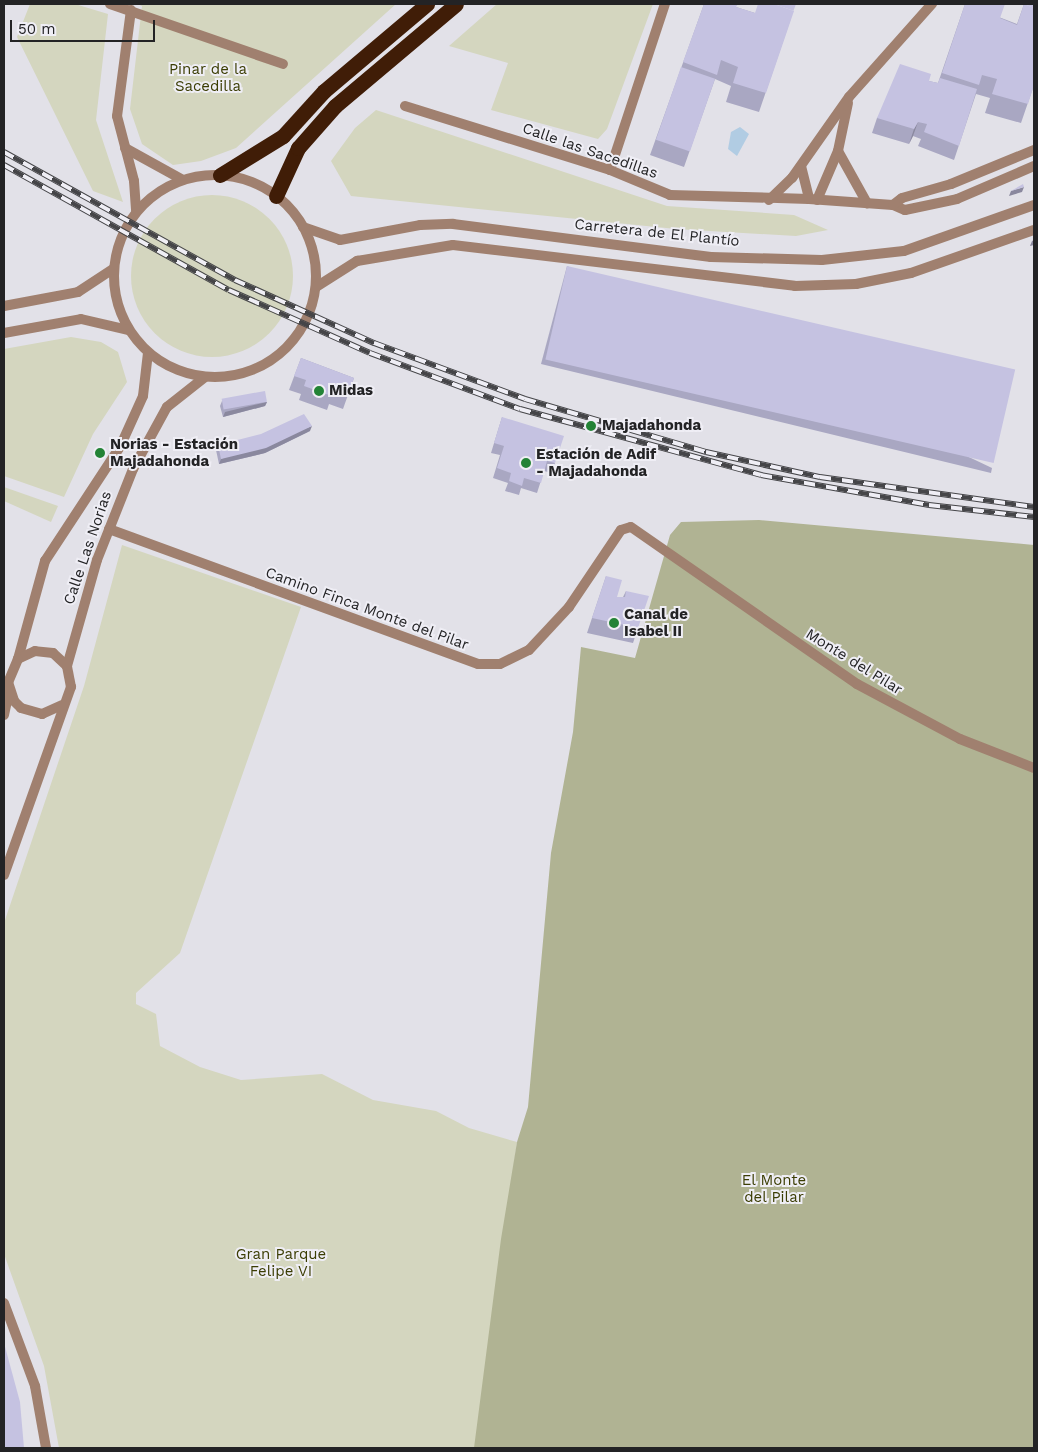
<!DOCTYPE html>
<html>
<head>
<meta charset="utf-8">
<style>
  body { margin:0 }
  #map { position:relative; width:1038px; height:1452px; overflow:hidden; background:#e2e1e8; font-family:"Work Sans",sans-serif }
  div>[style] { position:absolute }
  .green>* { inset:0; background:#d4d6bf }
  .round { border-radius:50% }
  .forest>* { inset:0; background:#b0b393 }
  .water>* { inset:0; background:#b1cce3 }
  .minor>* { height:10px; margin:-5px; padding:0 5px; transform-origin:5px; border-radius:5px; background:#a0806f }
  .tertiary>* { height:10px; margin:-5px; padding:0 5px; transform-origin:5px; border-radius:5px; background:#a0806f }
  .tertiary>.ring { margin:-5px; padding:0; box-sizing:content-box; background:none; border:10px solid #a0806f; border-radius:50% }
  .motorway>* { height:15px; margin:-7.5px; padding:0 7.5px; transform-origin:7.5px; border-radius:7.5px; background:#401d07 }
  .rail>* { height:5.5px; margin-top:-2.75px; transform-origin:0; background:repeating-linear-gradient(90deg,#efeef5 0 11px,#454548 0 22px); box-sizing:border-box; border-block:1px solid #454548 }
  .wall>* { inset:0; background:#a9a7c2 }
  .shaded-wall>* { inset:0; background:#8a889e }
  .building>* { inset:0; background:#c5c2e1; transform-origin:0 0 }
  .dots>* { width:14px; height:14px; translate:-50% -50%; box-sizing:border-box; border:2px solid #efeef5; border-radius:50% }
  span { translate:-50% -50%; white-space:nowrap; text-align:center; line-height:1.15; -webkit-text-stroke:4px #efeef5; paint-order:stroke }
  .park-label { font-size:15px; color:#3b3d03 }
  .street-label { font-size:15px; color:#232325 }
  .poi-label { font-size:15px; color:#232325; font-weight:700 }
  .left { translate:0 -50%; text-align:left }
  .frame { position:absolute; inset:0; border:5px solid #232325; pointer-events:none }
  .scale { position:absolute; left:10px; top:20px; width:145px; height:22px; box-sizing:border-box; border:2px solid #232325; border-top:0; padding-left:6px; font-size:15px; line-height:18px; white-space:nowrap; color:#232325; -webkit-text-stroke:4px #efeef5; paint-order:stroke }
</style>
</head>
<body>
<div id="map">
  <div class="green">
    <div style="clip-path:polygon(30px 4px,75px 4px,108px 14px,96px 120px,123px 202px,93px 191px,17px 37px)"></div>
    <div style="clip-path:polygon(137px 4px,396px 4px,236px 148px,201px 161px,173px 165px,142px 144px,130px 109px,142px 6px)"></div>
    <div style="clip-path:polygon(497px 4px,653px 4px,607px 129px,598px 139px,491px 110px,508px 63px,449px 46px)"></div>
    <div style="clip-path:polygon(376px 110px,667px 206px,794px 215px,828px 230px,796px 236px,676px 229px,351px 196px,331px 161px,355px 128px)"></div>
    <div class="round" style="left:131px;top:195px;width:162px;height:162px"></div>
    <div style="clip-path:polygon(71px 337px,101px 342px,118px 352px,127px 382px,93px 434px,64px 497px,4px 476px,4px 349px)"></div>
    <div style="clip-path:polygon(4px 487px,58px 506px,51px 522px,4px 501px)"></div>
    <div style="clip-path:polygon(122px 545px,301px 607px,180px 953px,136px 993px,136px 1004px,156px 1014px,160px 1046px,200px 1067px,241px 1080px,322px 1074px,373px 1100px,436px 1111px,469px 1128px,517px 1142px,475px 1448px,59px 1448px,44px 1366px,4px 1254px,4px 923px,84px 686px)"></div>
  </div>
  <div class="forest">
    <div style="clip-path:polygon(759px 520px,1034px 545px,1034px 1448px,474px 1448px,501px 1239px,517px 1142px,528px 1107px,551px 853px,573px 732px,581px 647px,635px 658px,670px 535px,681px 522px)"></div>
  </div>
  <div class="water">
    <div style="clip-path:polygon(740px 127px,749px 134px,737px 156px,728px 149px,731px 132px)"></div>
  </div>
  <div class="minor">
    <div style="left:110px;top:4px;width:183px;rotate:19.1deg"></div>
    <div style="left:131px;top:10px;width:107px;rotate:97.5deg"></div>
    <div style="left:117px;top:116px;width:67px;rotate:75.3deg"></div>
    <div style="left:134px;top:181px;width:31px;rotate:86deg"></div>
    <div style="left:848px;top:103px;width:49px;rotate:101.8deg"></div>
    <div style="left:838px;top:151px;width:60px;rotate:60.9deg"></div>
    <div style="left:405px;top:106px;width:215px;rotate:17.3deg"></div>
    <div style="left:610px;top:170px;width:65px;rotate:22.6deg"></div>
    <div style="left:670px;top:195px;width:139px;rotate:1.6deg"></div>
    <div style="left:809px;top:199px;width:84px;rotate:4.1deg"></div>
    <div style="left:893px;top:205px;width:13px;rotate:23deg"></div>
    <div style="left:905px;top:210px;width:53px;rotate:-11.9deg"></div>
    <div style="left:957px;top:199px;width:84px;rotate:-23.2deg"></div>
    <div style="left:125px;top:148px;width:66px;rotate:28.9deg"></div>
    <div style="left:801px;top:166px;width:34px;rotate:76deg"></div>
    <div style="left:610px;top:170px;width:175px;rotate:-71.7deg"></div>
    <div style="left:769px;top:200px;width:32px;rotate:-44deg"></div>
    <div style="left:792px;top:178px;width:99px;rotate:-54.9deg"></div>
    <div style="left:849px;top:97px;width:125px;rotate:-48.3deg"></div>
    <div style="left:817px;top:200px;width:53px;rotate:-66.8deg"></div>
    <div style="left:893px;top:205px;width:11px;rotate:-38deg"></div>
    <div style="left:902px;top:198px;width:51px;rotate:-15.9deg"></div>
    <div style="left:951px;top:184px;width:90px;rotate:-22.3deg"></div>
    <div style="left:109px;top:529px;width:393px;rotate:20.1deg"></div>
    <div style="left:478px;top:664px;width:22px"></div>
    <div style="left:500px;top:664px;width:32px;rotate:-26deg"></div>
    <div style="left:529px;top:650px;width:59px;rotate:-47.1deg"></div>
    <div style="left:569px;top:607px;width:93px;rotate:-56deg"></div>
    <div style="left:621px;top:530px;width:10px;rotate:-17deg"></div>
    <div style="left:631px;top:527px;width:275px;rotate:34.8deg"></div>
    <div style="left:857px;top:684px;width:117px;rotate:28.1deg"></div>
    <div style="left:960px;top:739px;width:79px;rotate:21.4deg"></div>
    <div style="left:18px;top:659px;width:102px;rotate:-74.6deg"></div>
    <div style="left:45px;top:561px;width:136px;rotate:-56.7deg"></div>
    <div style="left:120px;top:447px;width:56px;rotate:-65.7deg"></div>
    <div style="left:143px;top:396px;width:43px;rotate:-83.4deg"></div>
    <div style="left:67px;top:666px;width:110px;rotate:-74.2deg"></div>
    <div style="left:97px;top:560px;width:98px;rotate:-68.4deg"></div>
    <div style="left:133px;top:469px;width:71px;rotate:-61.3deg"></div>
    <div style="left:167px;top:407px;width:48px;rotate:-38.3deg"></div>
    <div style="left:4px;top:715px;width:25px;rotate:-78deg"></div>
    <div style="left:4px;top:875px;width:200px;rotate:-70.4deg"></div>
    <div style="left:71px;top:687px;width:21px;rotate:-101deg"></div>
    <div style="left:67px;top:666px;width:19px;rotate:-137deg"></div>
    <div style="left:53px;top:653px;width:18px;rotate:-174deg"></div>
    <div style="left:35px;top:651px;width:19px;rotate:155deg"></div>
    <div style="left:18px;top:659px;width:25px;rotate:113deg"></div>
    <div style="left:8px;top:682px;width:20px;rotate:72deg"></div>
    <div style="left:14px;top:701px;width:10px;rotate:45deg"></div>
    <div style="left:21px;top:708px;width:22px;rotate:16deg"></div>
    <div style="left:42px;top:714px;width:22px;rotate:-24deg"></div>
    <div style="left:4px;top:1303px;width:89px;rotate:69.5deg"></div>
    <div style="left:35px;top:1386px;width:63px;rotate:79.9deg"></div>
  </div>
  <div class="tertiary">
    <div class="ring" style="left:114px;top:175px;width:192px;height:192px"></div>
    <div style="left:303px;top:227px;width:39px;rotate:19deg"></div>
    <div style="left:340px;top:240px;width:81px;rotate:-10.6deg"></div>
    <div style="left:420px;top:225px;width:33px;rotate:-2deg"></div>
    <div style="left:453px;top:224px;width:260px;rotate:7.3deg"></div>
    <div style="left:711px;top:257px;width:111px;rotate:1.5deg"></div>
    <div style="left:822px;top:260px;width:82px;rotate:-6.3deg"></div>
    <div style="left:904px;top:251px;width:138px;rotate:-19.5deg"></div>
    <div style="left:316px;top:287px;width:49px;rotate:-32.4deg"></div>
    <div style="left:357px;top:261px;width:97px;rotate:-9.5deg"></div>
    <div style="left:453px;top:245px;width:344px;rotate:6.8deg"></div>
    <div style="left:795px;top:286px;width:61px;rotate:-1.9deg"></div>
    <div style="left:856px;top:284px;width:56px;rotate:-11.3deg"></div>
    <div style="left:911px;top:273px;width:130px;rotate:-19.3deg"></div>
    <div style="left:4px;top:306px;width:75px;rotate:-10.7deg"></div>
    <div style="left:78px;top:292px;width:42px;rotate:-33.3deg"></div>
    <div style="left:4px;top:333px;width:78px;rotate:-10.3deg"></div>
    <div style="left:81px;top:319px;width:48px;rotate:13.2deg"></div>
  </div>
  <div class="motorway">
    <div style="left:220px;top:175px;width:74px;rotate:-31.8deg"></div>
    <div style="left:283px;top:136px;width:61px;rotate:-47.7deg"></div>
    <div style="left:324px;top:91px;width:135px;rotate:-40.2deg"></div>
    <div style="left:276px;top:196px;width:53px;rotate:-65.4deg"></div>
    <div style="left:298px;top:148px;width:56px;rotate:-48.6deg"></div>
    <div style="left:335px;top:106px;width:158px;rotate:-40.1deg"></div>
  </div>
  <div class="rail">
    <div style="left:4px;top:152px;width:264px;rotate:29deg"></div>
    <div style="left:235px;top:280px;width:153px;rotate:24.4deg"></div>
    <div style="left:374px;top:343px;width:161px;rotate:20.3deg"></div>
    <div style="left:525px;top:399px;width:189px;rotate:16.3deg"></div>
    <div style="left:706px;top:452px;width:117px;rotate:12.4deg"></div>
    <div style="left:820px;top:477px;width:216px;rotate:8deg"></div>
    <div style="left:4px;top:165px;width:257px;rotate:29.1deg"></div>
    <div style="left:229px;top:290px;width:154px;rotate:24.1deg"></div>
    <div style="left:370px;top:353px;width:160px;rotate:20.5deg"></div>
    <div style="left:520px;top:409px;width:250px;rotate:15.3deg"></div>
    <div style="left:761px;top:475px;width:171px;rotate:10.1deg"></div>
    <div style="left:929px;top:505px;width:106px;rotate:6.5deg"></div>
  </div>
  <div class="wall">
    <div style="clip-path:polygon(704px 4px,736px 7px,755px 13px,791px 18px,759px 112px,726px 102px,731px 86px,715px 79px,684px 167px,650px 155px)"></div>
    <div style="clip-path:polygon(965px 4px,1017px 24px,1024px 4px,1034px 85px,1021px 123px,985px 113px,990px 98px,976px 94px,954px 160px,918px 146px,921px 139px,913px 136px,909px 144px,872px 133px,877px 118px,929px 81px,938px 83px)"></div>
    <div style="clip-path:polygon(567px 266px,992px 468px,991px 473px,541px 364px)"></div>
    <div style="clip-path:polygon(301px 358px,354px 378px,343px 409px,329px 404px,327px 410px,299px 400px,301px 394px,289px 390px)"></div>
    <div style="clip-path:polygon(222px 401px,267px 402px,265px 406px,223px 417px,220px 406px)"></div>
    <div style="clip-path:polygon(502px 417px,555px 463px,552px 473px,544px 471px,537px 493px,521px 488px,519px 495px,505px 491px,508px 483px,493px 478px,500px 455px,491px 453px)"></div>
    <div style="clip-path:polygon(310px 431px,265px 453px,219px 464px,216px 450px,218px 445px)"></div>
    <div style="clip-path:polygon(606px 576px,617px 597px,623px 597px,626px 591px,638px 628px,633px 643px,587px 633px)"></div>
  </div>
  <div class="shaded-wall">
    <div style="clip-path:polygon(918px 122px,913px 136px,909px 144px,914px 129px)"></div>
    <div style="clip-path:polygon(1024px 187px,1022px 192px,1009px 196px,1011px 191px)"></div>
    <div style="clip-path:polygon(1034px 240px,1034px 245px,1030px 246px,1032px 241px)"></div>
    <div style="clip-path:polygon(267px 402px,265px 406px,223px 417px,225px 412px)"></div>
    <div style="clip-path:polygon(312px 426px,310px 431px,265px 453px,219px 464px,221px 459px)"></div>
  </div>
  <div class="building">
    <div style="clip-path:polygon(704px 4px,738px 4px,736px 7px,755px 13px,758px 4px,774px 4px,794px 11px,766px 93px,733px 83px,738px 67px,721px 60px,717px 75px,683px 62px)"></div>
    <div style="clip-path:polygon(774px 4px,796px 4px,793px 12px,794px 11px)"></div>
    <div style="clip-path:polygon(965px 4px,1005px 4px,1000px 18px,1017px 25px,1024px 4px,1034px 8px,1034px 85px,1028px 104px,992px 94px,997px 79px,982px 75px,979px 85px,942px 73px)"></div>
    <div style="clip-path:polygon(1024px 4px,1034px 4px,1034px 8px)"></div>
    <div style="clip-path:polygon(900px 64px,931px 74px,929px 81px,938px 83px,940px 78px,977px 89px,959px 146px,924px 132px,927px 124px,918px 122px,914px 129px,877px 118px)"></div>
    <div style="left:681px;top:67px;width:36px;height:77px;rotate:19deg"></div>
    <div style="clip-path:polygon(1023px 184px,1024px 187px,1011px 191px)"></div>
    <div style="left:567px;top:266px;width:460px;height:96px;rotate:13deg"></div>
    <div style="clip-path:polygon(301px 358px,354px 378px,348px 395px,334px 390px,332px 396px,304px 386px,306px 380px,294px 376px)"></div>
    <div style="left:265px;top:391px;width:11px;height:44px;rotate:80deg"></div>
    <div style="clip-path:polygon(304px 414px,312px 426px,266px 448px,221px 459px,218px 445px,261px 434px)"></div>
    <div style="clip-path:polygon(502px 417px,564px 436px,555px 463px,547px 461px,541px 483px,524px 478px,522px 486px,509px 481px,511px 473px,497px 468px,504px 446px,494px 443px)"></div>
    <div style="clip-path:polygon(606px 576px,622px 580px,617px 597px,625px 597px,626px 591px,649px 596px,638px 628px,592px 618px)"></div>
    <div style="clip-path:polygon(4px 1343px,20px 1402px,24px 1448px,4px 1448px)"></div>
  </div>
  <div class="dots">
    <div style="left:319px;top:391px;background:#238336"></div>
    <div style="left:591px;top:426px;background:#238336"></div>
    <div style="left:100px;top:453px;background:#238336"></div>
    <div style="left:526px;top:463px;background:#238336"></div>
    <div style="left:614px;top:623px;background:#238336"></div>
  </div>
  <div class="park-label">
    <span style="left:208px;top:78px">Pinar de la<br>Sacedilla</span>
    <span style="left:774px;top:1189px">El Monte<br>del Pilar</span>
    <span style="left:281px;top:1263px">Gran Parque<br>Felipe VI</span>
  </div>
  <div class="street-label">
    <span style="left:590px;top:151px;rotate:19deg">Calle las Sacedillas</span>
    <span style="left:657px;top:233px;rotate:6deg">Carretera de El Plantío</span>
    <span style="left:88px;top:548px;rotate:-71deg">Calle Las Norias</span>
    <span style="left:367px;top:609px;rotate:20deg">Camino Finca Monte del Pilar</span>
    <span style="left:854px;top:662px;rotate:32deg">Monte del Pilar</span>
  </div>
  <div class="poi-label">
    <span class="left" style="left:329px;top:391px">Midas</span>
    <span class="left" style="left:602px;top:426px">Majadahonda</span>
    <span class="left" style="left:110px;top:453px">Norias - Estación<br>Majadahonda</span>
    <span class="left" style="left:536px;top:463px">Estación de Adif<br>- Majadahonda</span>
    <span class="left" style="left:624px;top:623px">Canal de<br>Isabel II</span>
  </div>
  <div class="frame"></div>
  <div class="scale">50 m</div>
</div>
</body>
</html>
